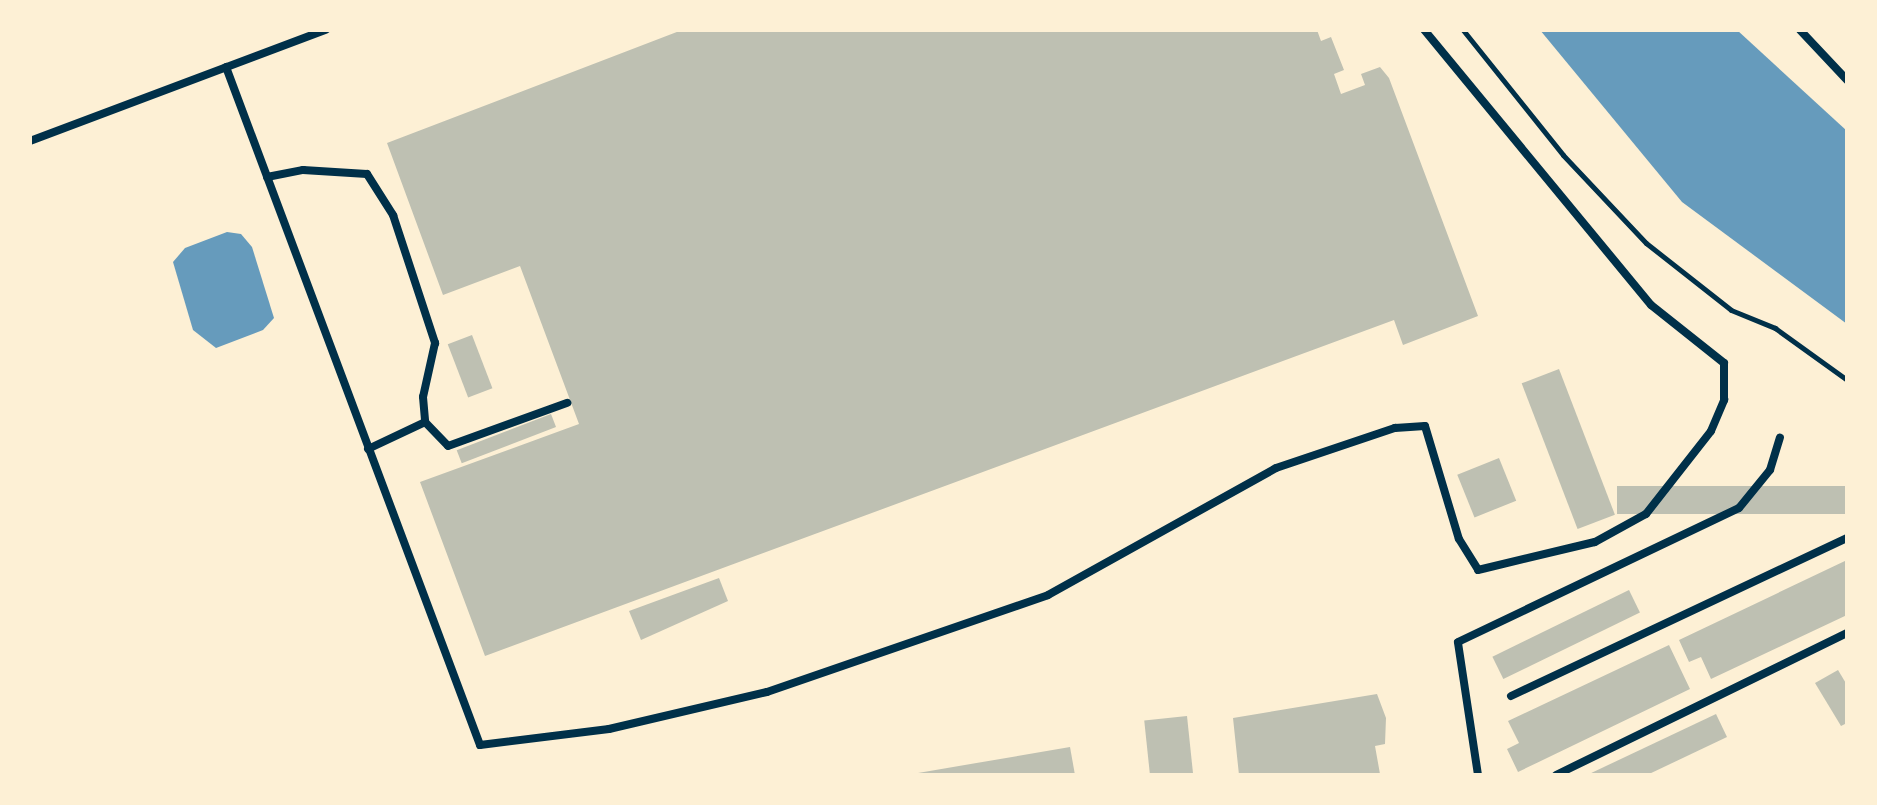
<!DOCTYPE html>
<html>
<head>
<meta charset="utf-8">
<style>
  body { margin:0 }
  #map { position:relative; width:1877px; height:805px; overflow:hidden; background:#fdf0d5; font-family:"Roboto Condensed",sans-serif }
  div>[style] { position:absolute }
  .water>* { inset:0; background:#669bbc }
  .building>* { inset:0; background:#bec0b2; transform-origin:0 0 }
  .path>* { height:5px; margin:-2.5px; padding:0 2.5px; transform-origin:2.5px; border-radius:2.5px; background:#003049 }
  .service>* { height:8px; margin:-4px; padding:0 4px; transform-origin:4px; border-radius:4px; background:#003049 }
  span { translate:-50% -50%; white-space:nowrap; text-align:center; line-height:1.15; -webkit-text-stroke:8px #fdf0d5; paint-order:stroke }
  .frame { position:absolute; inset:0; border:32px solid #fdf0d5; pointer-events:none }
</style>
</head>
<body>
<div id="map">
  <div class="water">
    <div style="clip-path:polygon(1540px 30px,1737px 30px,1847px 131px,1847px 324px,1682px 202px)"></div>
    <div style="clip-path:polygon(227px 232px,241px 234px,252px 247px,274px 318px,263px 330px,216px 348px,193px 330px,173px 262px,185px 248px)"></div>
  </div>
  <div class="building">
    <div style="clip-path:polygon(682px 30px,1317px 30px,1321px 41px,1331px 37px,1344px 70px,1334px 74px,1341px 94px,1365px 85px,1361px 74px,1380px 67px,1389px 78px,1478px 316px,1403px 345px,1394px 320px,485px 656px,420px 482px,579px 424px,520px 266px,443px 295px,387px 143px)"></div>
    <div style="left:472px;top:335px;width:57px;height:26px;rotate:69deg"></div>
    <div style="left:1559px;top:369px;width:156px;height:40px;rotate:69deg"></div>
    <div style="left:551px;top:414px;width:14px;height:101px;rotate:69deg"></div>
    <div style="left:1499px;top:458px;width:46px;height:45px;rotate:68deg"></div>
    <div style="left:1847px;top:486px;width:28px;height:230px;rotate:90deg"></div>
    <div style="clip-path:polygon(1847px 560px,1847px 615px,1711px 679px,1701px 657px,1689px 662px,1679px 640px)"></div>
    <div style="clip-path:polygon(719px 578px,728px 601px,641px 640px,629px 611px)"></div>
    <div style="left:1629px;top:590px;width:25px;height:152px;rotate:64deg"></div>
    <div style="clip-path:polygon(1669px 645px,1690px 689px,1518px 772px,1507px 749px,1519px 743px,1508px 721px)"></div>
    <div style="clip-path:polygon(1838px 670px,1847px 685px,1847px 723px,1841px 726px,1815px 683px)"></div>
    <div style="clip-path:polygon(1377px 694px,1386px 718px,1385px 744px,1375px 746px,1380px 774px,1239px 775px,1233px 718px)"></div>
    <div style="clip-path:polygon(1716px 714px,1727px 737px,1647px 775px,1587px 775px)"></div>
    <div style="left:1187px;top:716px;width:59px;height:43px;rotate:84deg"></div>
    <div style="clip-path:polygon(1070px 747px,1075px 775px,918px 775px,918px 773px)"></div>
  </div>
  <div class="path">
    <div style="left:1463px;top:30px;width:160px;rotate:51.3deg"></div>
    <div style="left:1563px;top:155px;width:121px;rotate:46.7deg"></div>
    <div style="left:1646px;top:243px;width:108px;rotate:38.2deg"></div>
    <div style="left:1731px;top:310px;width:48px;rotate:22.2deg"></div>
    <div style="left:1775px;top:328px;width:89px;rotate:35.8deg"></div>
  </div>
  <div class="service">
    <div style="left:1800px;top:30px;width:69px;rotate:46.8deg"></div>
    <div style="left:226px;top:67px;width:724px;rotate:69.46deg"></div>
    <div style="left:480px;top:745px;width:130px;rotate:-7.1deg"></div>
    <div style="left:609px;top:729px;width:162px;rotate:-13.2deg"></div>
    <div style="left:767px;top:692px;width:297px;rotate:-19deg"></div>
    <div style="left:1048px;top:595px;width:261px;rotate:-29.1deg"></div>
    <div style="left:1276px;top:468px;width:126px;rotate:-18.6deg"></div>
    <div style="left:1395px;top:428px;width:30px;rotate:-4deg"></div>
    <div style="left:1425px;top:426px;width:118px;rotate:73.3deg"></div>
    <div style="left:1459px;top:539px;width:36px;rotate:58deg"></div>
    <div style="left:1478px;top:570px;width:120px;rotate:-13.5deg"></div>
    <div style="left:1595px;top:542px;width:58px;rotate:-28.8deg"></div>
    <div style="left:1646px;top:514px;width:105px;rotate:-51.9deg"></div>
    <div style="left:1711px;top:431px;width:34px;rotate:-67deg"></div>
    <div style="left:1724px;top:400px;width:37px;rotate:-90deg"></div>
    <div style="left:1724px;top:363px;width:93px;rotate:-141.5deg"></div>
    <div style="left:1651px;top:305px;width:357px;rotate:-129.5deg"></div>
    <div style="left:30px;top:141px;width:316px;rotate:-20.6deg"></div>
    <div style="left:267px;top:177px;width:37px;rotate:-11deg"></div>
    <div style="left:303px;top:170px;width:64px;rotate:3.6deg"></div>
    <div style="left:367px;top:174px;width:49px;rotate:57.6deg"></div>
    <div style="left:393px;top:215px;width:135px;rotate:71.8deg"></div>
    <div style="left:435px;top:343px;width:55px;rotate:102.5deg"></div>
    <div style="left:423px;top:397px;width:25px;rotate:85deg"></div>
    <div style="left:368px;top:449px;width:63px;rotate:-25.3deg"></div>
    <div style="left:425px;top:422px;width:33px;rotate:46deg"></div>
    <div style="left:448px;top:446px;width:127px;rotate:-19.9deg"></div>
    <div style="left:1511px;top:696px;width:371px;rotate:-25.2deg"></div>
    <div style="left:1478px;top:775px;width:134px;rotate:-98.6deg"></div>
    <div style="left:1458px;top:642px;width:311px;rotate:-25.5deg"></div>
    <div style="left:1739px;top:508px;width:49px;rotate:-50.8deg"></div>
    <div style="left:1770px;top:470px;width:34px;rotate:-73deg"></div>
    <div style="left:1556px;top:775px;width:324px;rotate:-26deg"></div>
  </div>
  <div class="frame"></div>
</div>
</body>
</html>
